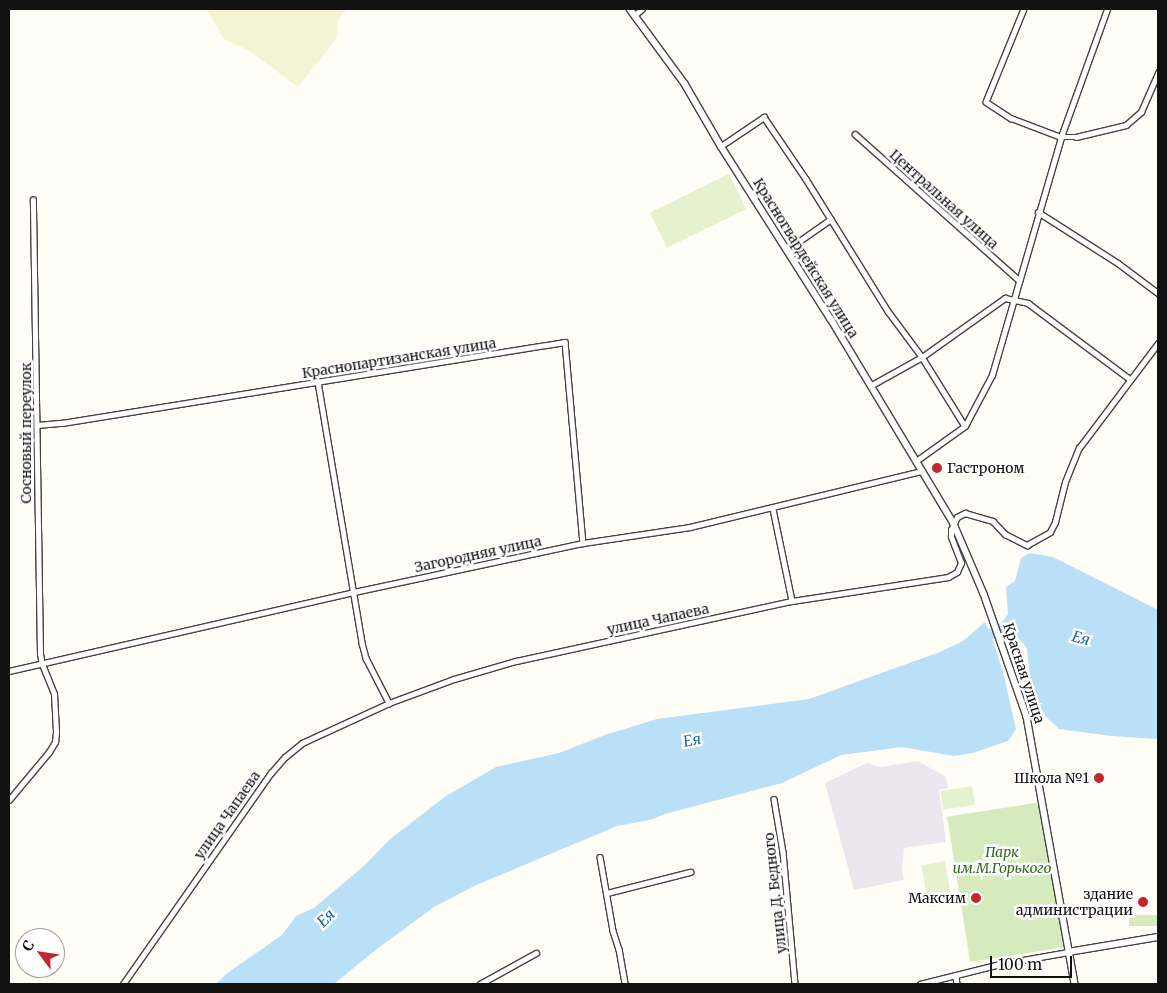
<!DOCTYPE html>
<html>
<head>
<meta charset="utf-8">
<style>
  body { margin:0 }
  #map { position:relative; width:1167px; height:993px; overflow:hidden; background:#fffdf5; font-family:Merriweather,serif }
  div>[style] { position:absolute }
  .industrial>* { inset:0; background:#eee6ef }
  .farmland>* { inset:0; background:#f6f3d4 }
  .green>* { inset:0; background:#d5ebbd; transform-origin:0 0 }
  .pitch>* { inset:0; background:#e6f2cf; transform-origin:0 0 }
  .water>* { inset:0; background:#b9e0f7 }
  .river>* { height:10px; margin:-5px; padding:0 5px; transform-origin:5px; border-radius:5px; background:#b9e0f7 }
  .roads { filter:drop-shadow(1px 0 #444) drop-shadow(-1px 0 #444) drop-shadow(0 1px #444) drop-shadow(0 -1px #444) }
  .minor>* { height:4.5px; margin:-2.25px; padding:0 2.25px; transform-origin:2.25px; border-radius:2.25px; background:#fff }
  .tertiary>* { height:5.5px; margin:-2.75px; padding:0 2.75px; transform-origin:2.75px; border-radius:2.75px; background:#fff }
  .dots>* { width:14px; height:14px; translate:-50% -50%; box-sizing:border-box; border:2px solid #fff; border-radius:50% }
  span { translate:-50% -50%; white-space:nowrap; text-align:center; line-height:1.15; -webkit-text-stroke:5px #fff; paint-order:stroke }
  .street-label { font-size:14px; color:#111 }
  .poi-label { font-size:14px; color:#111 }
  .left { translate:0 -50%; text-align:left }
  .right { translate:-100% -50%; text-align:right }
  .park-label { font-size:14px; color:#2f6b1f; font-style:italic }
  .water-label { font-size:15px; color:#1768a6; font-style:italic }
  .frame { position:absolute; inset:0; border:10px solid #111; pointer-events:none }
  .north { position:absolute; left:15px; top:928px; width:50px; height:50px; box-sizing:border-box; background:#fff; border:1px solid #a0a0a0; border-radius:50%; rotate:301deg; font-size:14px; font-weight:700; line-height:20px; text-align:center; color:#111 }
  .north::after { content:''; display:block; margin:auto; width:18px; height:22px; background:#c4262e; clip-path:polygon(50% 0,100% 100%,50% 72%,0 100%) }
  .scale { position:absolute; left:990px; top:956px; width:82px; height:22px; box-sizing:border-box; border:2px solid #111; border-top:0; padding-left:6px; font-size:15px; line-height:18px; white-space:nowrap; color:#111; -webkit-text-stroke:4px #fff; paint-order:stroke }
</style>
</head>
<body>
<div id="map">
  <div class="industrial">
    <div style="clip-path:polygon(918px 761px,946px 777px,948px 788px,939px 790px,946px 842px,904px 848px,902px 871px,904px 880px,854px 890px,825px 783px,867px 763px,880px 767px)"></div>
  </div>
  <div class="farmland">
    <div style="clip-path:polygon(206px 9px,347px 9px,338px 19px,337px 38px,298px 87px,248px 50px,224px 39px)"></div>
  </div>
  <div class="green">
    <div style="left:1041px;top:802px;width:147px;height:95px;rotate:81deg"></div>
    <div style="left:1158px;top:915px;width:11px;height:29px;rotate:90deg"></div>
  </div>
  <div class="pitch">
    <div style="left:729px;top:174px;width:39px;height:88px;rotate:64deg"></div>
    <div style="left:972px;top:786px;width:19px;height:32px;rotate:81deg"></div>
    <div style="left:945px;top:861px;width:42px;height:24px;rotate:80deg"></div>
  </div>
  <div class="water">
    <div style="clip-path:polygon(1030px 553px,1053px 557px,1158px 610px,1158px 739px,1112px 736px,1059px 729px,1046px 717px,1036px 699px,1030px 680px,1027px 648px,1015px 634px,1007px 633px,1002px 622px,1008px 614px,1006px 587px,1015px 581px,1021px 558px)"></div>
    <div style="clip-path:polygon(985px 622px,991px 634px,1003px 672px,1016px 729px,1008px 741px,973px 753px,954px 756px,902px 747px,841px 755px,782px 783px,665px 814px,650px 820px,617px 826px,474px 886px,434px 907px,373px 952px,334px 984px,216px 984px,226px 974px,282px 935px,296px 916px,314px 908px,365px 865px,389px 840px,446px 796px,496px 767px,559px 753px,605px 735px,657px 719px,809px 699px,940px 652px,963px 641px)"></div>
  </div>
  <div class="river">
    <div style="left:981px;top:640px;width:39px;rotate:-30deg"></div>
  </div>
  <div class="roads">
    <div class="minor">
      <div style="left:1024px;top:9px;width:100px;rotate:112.2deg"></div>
      <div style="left:986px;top:102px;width:30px;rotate:33deg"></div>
      <div style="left:1011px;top:118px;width:53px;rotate:20.8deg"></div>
      <div style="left:1061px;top:137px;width:15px"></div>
      <div style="left:1076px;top:137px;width:51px;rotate:-13.5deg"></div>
      <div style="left:1126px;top:125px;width:20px;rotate:-41deg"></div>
      <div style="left:1141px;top:112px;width:43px;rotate:-66.4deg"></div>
      <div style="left:635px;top:15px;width:9px;rotate:-41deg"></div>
      <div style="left:855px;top:134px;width:220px;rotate:41.7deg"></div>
      <div style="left:721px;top:146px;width:52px;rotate:-34deg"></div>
      <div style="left:764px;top:117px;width:75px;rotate:55.9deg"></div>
      <div style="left:806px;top:179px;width:155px;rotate:58.2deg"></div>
      <div style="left:888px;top:311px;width:57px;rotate:53.5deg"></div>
      <div style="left:922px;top:357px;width:81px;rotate:58.1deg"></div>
      <div style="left:1038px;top:212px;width:95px;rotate:32.5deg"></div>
      <div style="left:1118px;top:263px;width:50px;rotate:36.9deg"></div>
      <div style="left:788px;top:249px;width:52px;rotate:-34.9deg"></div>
      <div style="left:318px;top:382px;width:265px;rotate:80.4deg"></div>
      <div style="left:362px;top:643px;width:16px;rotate:75deg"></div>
      <div style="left:366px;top:658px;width:51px;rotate:62.9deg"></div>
      <div style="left:870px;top:386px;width:60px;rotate:-29.1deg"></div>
      <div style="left:922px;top:357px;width:102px;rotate:-35.4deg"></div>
      <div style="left:1005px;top:298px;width:24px;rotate:12deg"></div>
      <div style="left:1028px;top:303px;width:127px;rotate:36.7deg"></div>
      <div style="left:37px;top:425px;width:25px;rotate:-5deg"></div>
      <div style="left:62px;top:423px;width:509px;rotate:-9.15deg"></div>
      <div style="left:565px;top:342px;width:202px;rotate:84.9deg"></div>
      <div style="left:916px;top:461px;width:60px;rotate:-35.5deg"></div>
      <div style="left:965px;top:426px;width:58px;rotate:-62.1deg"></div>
      <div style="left:992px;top:375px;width:248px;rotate:-73.8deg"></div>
      <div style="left:1061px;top:137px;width:136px;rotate:-70.2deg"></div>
      <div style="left:773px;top:509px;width:94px;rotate:78.3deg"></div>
      <div style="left:9px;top:671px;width:354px;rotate:-12.9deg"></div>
      <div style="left:354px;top:592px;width:234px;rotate:-12.1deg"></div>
      <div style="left:583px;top:543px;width:108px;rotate:-8.5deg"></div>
      <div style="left:690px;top:527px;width:238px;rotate:-13.6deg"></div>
      <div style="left:774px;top:799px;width:54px;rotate:80.4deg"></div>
      <div style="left:783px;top:852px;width:133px;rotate:84.8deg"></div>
      <div style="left:9px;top:800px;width:62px;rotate:-50.2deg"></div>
      <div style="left:49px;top:752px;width:12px;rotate:-59deg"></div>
      <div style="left:55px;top:742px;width:10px;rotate:-84deg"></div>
      <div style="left:56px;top:732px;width:38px;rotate:-93deg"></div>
      <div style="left:54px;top:694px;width:31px;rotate:-112deg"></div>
      <div style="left:42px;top:665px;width:11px;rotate:-100deg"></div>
      <div style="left:40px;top:654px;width:454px;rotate:-90.9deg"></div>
      <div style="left:600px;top:857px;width:75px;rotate:80deg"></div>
      <div style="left:613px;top:931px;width:19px;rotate:72deg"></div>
      <div style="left:619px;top:949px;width:36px;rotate:80deg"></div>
      <div style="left:607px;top:893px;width:86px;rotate:-14.2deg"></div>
      <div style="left:956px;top:975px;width:9px;rotate:84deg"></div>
      <div style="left:123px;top:984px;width:258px;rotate:-55deg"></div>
      <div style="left:271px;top:773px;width:21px;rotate:-49deg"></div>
      <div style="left:285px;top:757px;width:22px;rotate:-39deg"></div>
      <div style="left:302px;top:743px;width:96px;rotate:-24.7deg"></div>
      <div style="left:389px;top:703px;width:69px;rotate:-20.3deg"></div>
      <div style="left:454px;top:679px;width:65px;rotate:-16.2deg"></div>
      <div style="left:516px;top:661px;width:282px;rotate:-12.3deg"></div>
      <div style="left:792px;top:601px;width:158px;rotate:-8.7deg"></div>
      <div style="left:948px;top:577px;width:10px;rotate:-29deg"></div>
      <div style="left:957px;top:572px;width:10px;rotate:-66deg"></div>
      <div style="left:961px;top:563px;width:28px;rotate:-111deg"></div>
      <div style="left:951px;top:537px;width:7px;rotate:-90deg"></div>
      <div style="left:951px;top:530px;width:14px;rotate:-65deg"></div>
      <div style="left:957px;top:517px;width:9px;rotate:-27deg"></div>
      <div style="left:965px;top:513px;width:29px;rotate:16deg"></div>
      <div style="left:993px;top:521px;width:18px;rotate:47deg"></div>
      <div style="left:1005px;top:534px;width:25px;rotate:27deg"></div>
      <div style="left:1027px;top:545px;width:26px;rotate:-29deg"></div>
      <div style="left:1050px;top:532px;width:11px;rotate:-63deg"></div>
      <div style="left:1055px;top:522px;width:41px;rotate:-76deg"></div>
      <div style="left:1065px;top:482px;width:37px;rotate:-68deg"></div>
      <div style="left:1079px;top:448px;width:131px;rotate:-53deg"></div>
      <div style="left:480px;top:984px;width:64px;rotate:-29deg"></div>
      <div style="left:920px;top:984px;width:82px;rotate:-14deg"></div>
      <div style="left:1000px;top:964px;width:69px;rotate:-10deg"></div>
    </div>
    <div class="tertiary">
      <div style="left:630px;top:9px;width:93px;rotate:53.7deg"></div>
      <div style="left:685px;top:84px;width:72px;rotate:59.9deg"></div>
      <div style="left:721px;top:146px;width:205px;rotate:57.6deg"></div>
      <div style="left:831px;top:319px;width:239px;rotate:59deg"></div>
      <div style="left:954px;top:524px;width:76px;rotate:66.8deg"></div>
      <div style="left:984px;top:594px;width:130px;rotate:70.7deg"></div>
      <div style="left:1027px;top:717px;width:271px;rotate:79.8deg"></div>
      <div style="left:1068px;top:952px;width:91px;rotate:-9.5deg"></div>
    </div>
  </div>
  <div class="dots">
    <div style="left:937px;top:468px;background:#c4262e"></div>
    <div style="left:1099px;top:778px;background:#c4262e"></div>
    <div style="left:976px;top:898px;background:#c4262e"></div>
    <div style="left:1143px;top:902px;background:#c4262e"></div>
  </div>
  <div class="street-label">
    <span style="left:944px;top:199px;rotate:42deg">Центральная улица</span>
    <span style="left:806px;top:258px;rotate:58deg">Красногвардейская улица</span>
    <span style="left:399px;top:358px;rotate:-9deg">Краснопартизанская улица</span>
    <span style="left:26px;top:433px;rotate:-90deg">Сосновый переулок</span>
    <span style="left:478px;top:554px;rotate:-12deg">Загородняя улица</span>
    <span style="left:658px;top:619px;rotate:-12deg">улица Чапаева</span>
    <span style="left:1024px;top:673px;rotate:72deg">Красная улица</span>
    <span style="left:227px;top:815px;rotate:-55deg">улица Чапаева</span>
    <span style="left:775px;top:893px;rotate:-96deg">улица Д. Бедного</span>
  </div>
  <div class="poi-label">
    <span class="left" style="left:947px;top:468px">Гастроном</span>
    <span class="right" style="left:1089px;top:778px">Школа №1</span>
    <span class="right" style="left:1133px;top:902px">здание<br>администрации</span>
    <span class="right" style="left:966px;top:898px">Максим</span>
  </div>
  <div class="park-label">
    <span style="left:1002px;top:860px">Парк<br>им.М.Горького</span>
  </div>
  <div class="water-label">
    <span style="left:1081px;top:638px;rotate:16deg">Ея</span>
    <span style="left:692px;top:740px;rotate:-11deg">Ея</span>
    <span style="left:326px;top:918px;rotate:-45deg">Ея</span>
  </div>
  <div class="frame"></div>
  <div class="north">С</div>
  <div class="scale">100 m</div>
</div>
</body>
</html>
